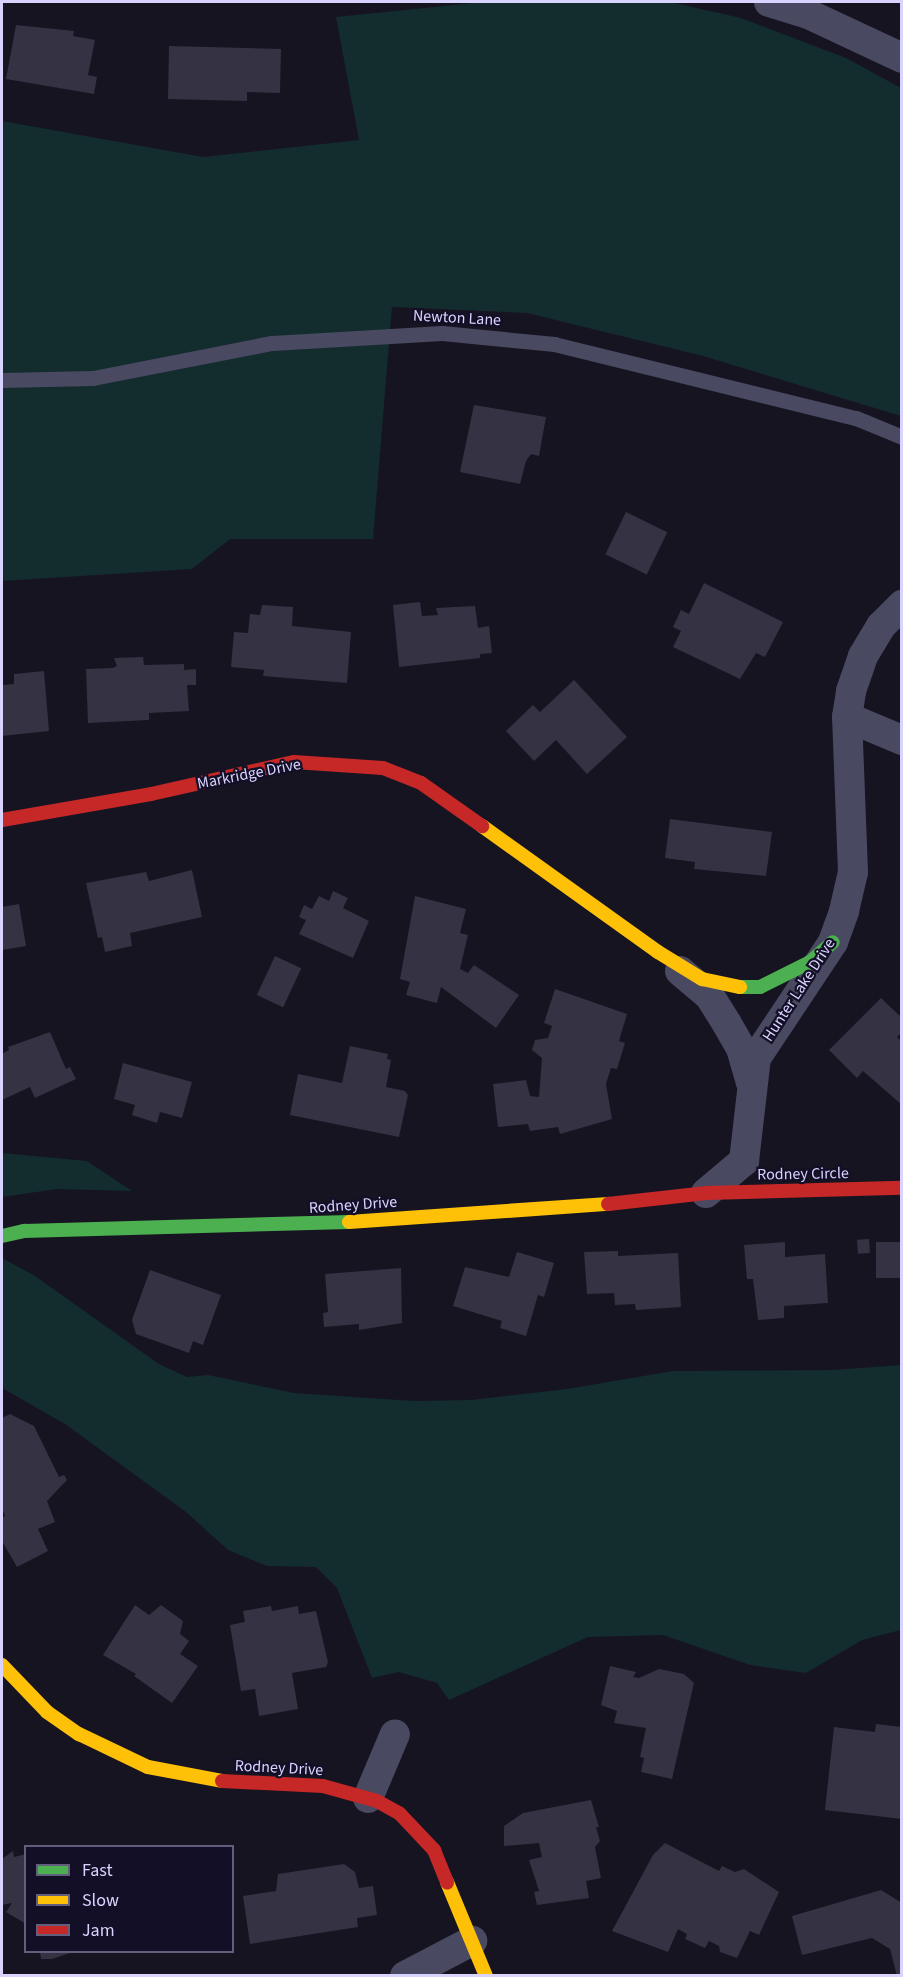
<!DOCTYPE html>
<html>
<head>
<meta charset="utf-8">
<style>
  body { margin:0 }
  #map { position:relative; width:903px; height:1977px; overflow:hidden; background:#161421; font-family:"Source Sans 3",sans-serif }
  div>[style] { position:absolute }
  .green>* { inset:0; background:#132c2d }
  .building>* { inset:0; background:#343243; transform-origin:0 0 }
  .lane>* { height:15px; margin:-7.5px; padding:0 7.5px; transform-origin:7.5px; border-radius:7.5px; background:#4a4962 }
  .street>* { height:30px; margin:-15px; padding:0 15px; transform-origin:15px; border-radius:15px; background:#4a4962 }
  .fast>* { height:14px; margin:-7px; padding:0 7px; transform-origin:7px; border-radius:7px; background:#4caf50 }
  .slow>* { height:14px; margin:-7px; padding:0 7px; transform-origin:7px; border-radius:7px; background:#ffc107 }
  .jam>* { height:14px; margin:-7px; padding:0 7px; transform-origin:7px; border-radius:7px; background:#c62828 }
  span { translate:-50% -50%; white-space:nowrap; text-align:center; line-height:1.15; -webkit-text-stroke:4.5px #130f26; paint-order:stroke }
  .street-label { font-size:16px; color:#d9d4ff }
  .frame { position:absolute; inset:0; border:3px solid #d9d4ff; pointer-events:none }
  .legend { position:absolute; left:24px; top:1845px; width:210px; height:108px; box-sizing:border-box; background:#130f26; border:2px solid #625e7d; margin:0; padding:8px 10px; list-style:none; font-size:18px; color:#d9d4ff }
  .legend li { display:flex; align-items:center; gap:12px; height:30px }
  .legend b { width:30px; border:2px solid #625e7d }
</style>
</head>
<body>
<div id="map">
  <div class="green">
    <div style="clip-path:polygon(483px 2px,670px 2px,741px 18px,846px 58px,901px 88px,901px 416px,703px 356px,527px 313px,392px 307px,373px 539px,230px 539px,192px 569px,2px 581px,2px 121px,203px 157px,359px 140px,336px 17px)"></div>
    <div style="clip-path:polygon(2px 1153px,87px 1161px,132px 1191px,57px 1189px,2px 1197px)"></div>
    <div style="clip-path:polygon(2px 1258px,35px 1276px,159px 1364px,187px 1377px,208px 1375px,294px 1393px,414px 1401px,471px 1400px,567px 1389px,673px 1371px,833px 1370px,901px 1365px,901px 1630px,862px 1640px,806px 1673px,750px 1665px,663px 1635px,588px 1637px,449px 1700px,437px 1683px,399px 1672px,372px 1678px,337px 1588px,316px 1567px,267px 1566px,228px 1550px,186px 1512px,65px 1424px,2px 1388px)"></div>
  </div>
  <div class="building">
    <div style="clip-path:polygon(16px 25px,74px 31px,73px 36px,95px 40px,88px 75px,97px 77px,94px 94px,6px 79px)"></div>
    <div style="clip-path:polygon(169px 46px,281px 49px,280px 93px,247px 92px,247px 101px,168px 99px)"></div>
    <div style="clip-path:polygon(474px 405px,546px 417px,539px 456px,531px 454px,526px 461px,520px 484px,460px 472px)"></div>
    <div style="left:626px;top:512px;width:46px;height:47px;rotate:26deg"></div>
    <div style="clip-path:polygon(704px 583px,783px 622px,765px 657px,756px 653px,740px 679px,673px 647px,681px 631px,673px 627px,681px 610px,689px 614px)"></div>
    <div style="clip-path:polygon(420px 602px,422px 616px,438px 615px,436px 608px,475px 606px,478px 628px,489px 626px,492px 653px,480px 654px,480px 658px,399px 667px,393px 605px)"></div>
    <div style="clip-path:polygon(262px 605px,293px 607px,292px 626px,351px 632px,347px 683px,263px 676px,264px 670px,231px 667px,234px 632px,248px 633px,250px 614px,260px 615px)"></div>
    <div style="clip-path:polygon(143px 657px,144px 665px,184px 664px,184px 670px,196px 669px,196px 685px,187px 685px,189px 711px,149px 713px,149px 720px,88px 723px,86px 669px,113px 668px,117px 666px,114px 658px)"></div>
    <div style="clip-path:polygon(44px 671px,49px 731px,2px 736px,2px 685px,14px 684px,14px 674px)"></div>
    <div style="clip-path:polygon(574px 680px,627px 737px,587px 774px,556px 740px,534px 761px,506px 731px,533px 705px,540px 712px)"></div>
    <div style="clip-path:polygon(670px 819px,772px 832px,766px 876px,694px 869px,695px 862px,665px 858px)"></div>
    <div style="clip-path:polygon(192px 870px,202px 917px,130px 933px,132px 946px,105px 952px,102px 937px,98px 938px,86px 883px,146px 872px,149px 881px)"></div>
    <div style="clip-path:polygon(333px 891px,348px 898px,343px 908px,369px 921px,353px 958px,299px 934px,306px 920px,299px 917px,304px 905px,312px 909px,319px 896px,329px 901px)"></div>
    <div style="clip-path:polygon(415px 896px,466px 909px,460px 933px,468px 935px,460px 969px,468px 973px,474px 965px,519px 995px,496px 1028px,441px 987px,437px 1003px,406px 995px,410px 982px,400px 979px)"></div>
    <div style="clip-path:polygon(19px 904px,26px 946px,2px 950px,2px 907px)"></div>
    <div style="left:275px;top:956px;width:29px;height:43px;rotate:25deg"></div>
    <div style="clip-path:polygon(555px 989px,627px 1014px,619px 1041px,625px 1043px,617px 1069px,611px 1068px,606px 1084px,612px 1119px,560px 1134px,558px 1127px,530px 1131px,528px 1124px,498px 1127px,493px 1084px,526px 1080px,530px 1096px,539px 1097px,542px 1058px,532px 1050px,535px 1040px,548px 1038px,552px 1026px,544px 1023px)"></div>
    <div style="clip-path:polygon(881px 998px,902px 1018px,902px 1032px,897px 1037px,902px 1042px,902px 1105px,863px 1071px,857px 1078px,829px 1050px)"></div>
    <div style="clip-path:polygon(50px 1032px,66px 1069px,70px 1067px,76px 1079px,35px 1098px,30px 1087px,2px 1100px,2px 1054px,9px 1050px,8px 1047px)"></div>
    <div style="clip-path:polygon(350px 1046px,388px 1054px,387px 1059px,391px 1060px,386px 1087px,405px 1091px,408px 1095px,399px 1137px,290px 1115px,298px 1074px,342px 1083px)"></div>
    <div style="clip-path:polygon(123px 1063px,192px 1082px,182px 1118px,160px 1112px,157px 1123px,132px 1115px,135px 1105px,114px 1099px)"></div>
    <div style="left:869px;top:1239px;width:14px;height:12px;rotate:86deg"></div>
    <div style="clip-path:polygon(785px 1242px,785px 1257px,825px 1254px,828px 1303px,784px 1306px,784px 1318px,758px 1320px,753px 1279px,747px 1279px,744px 1245px)"></div>
    <div style="left:902px;top:1242px;width:36px;height:26px;rotate:90deg"></div>
    <div style="clip-path:polygon(618px 1251px,618px 1256px,678px 1253px,681px 1307px,636px 1310px,635px 1304px,615px 1305px,614px 1293px,587px 1294px,584px 1252px)"></div>
    <div style="clip-path:polygon(517px 1252px,554px 1263px,544px 1297px,538px 1295px,526px 1336px,500px 1328px,502px 1321px,453px 1306px,465px 1267px,509px 1277px)"></div>
    <div style="clip-path:polygon(401px 1268px,402px 1323px,359px 1330px,359px 1324px,324px 1327px,323px 1313px,328px 1312px,325px 1274px)"></div>
    <div style="clip-path:polygon(150px 1270px,221px 1295px,203px 1345px,193px 1341px,189px 1353px,136px 1334px,132px 1320px)"></div>
    <div style="clip-path:polygon(10px 1414px,34px 1426px,59px 1477px,64px 1475px,67px 1480px,47px 1501px,55px 1522px,38px 1529px,48px 1551px,17px 1567px,2px 1541px,2px 1518px,5px 1516px,2px 1508px,2px 1418px)"></div>
    <div style="clip-path:polygon(135px 1605px,149px 1615px,161px 1605px,183px 1621px,180px 1634px,189px 1641px,180px 1654px,198px 1666px,172px 1703px,134px 1676px,136px 1674px,103px 1655px)"></div>
    <div style="clip-path:polygon(271px 1606px,272px 1611px,298px 1606px,299px 1614px,316px 1611px,328px 1662px,326px 1667px,292px 1673px,298px 1709px,259px 1716px,255px 1689px,241px 1691px,230px 1625px,245px 1622px,243px 1611px)"></div>
    <div style="clip-path:polygon(610px 1666px,636px 1672px,633px 1677px,639px 1678px,659px 1669px,684px 1674px,694px 1683px,672px 1779px,641px 1772px,644px 1758px,640px 1757px,646px 1728px,614px 1723px,617px 1711px,601px 1705px)"></div>
    <div style="clip-path:polygon(876px 1724px,902px 1727px,902px 1819px,825px 1810px,834px 1727px,875px 1732px)"></div>
    <div style="clip-path:polygon(591px 1800px,599px 1827px,596px 1827px,600px 1841px,595px 1847px,601px 1878px,586px 1881px,589px 1898px,537px 1905px,534px 1892px,539px 1891px,529px 1860px,542px 1857px,539px 1843px,504px 1846px,504px 1826px,523px 1813px)"></div>
    <div style="clip-path:polygon(665px 1843px,719px 1871px,722px 1866px,735px 1872px,744px 1869px,779px 1892px,759px 1935px,750px 1931px,737px 1958px,720px 1952px,719px 1946px,709px 1941px,705px 1948px,685px 1939px,687px 1934px,678px 1929px,668px 1952px,612px 1931px,653px 1855px)"></div>
    <div style="clip-path:polygon(13px 1851px,14px 1857px,26px 1854px,26px 1924px,6px 1912px,12px 1903px,2px 1905px,2px 1859px)"></div>
    <div style="clip-path:polygon(344px 1864px,355px 1872px,359px 1888px,373px 1886px,377px 1915px,357px 1918px,358px 1927px,250px 1944px,243px 1896px,276px 1891px,278px 1874px)"></div>
    <div style="clip-path:polygon(881px 1890px,902px 1903px,902px 1976px,897px 1976px,890px 1949px,872px 1938px,802px 1955px,792px 1916px)"></div>
    <div style="clip-path:polygon(40px 1952px,73px 1952px,52px 1959px,41px 1959px)"></div>
  </div>
  <div class="lane">
    <div style="left:2px;top:380px;width:91px;rotate:-1.3deg"></div>
    <div style="left:93px;top:378px;width:182px;rotate:-11.1deg"></div>
    <div style="left:272px;top:343px;width:170px;rotate:-3.4deg"></div>
    <div style="left:442px;top:333px;width:113px;rotate:5.6deg"></div>
    <div style="left:554px;top:344px;width:311px;rotate:13.8deg"></div>
    <div style="left:856px;top:418px;width:50px;rotate:22.4deg"></div>
  </div>
  <div class="street">
    <div style="left:769px;top:2px;width:39px;rotate:17deg"></div>
    <div style="left:806px;top:13px;width:106px;rotate:25.1deg"></div>
    <div style="left:847px;top:717px;width:60px;rotate:22.7deg"></div>
    <div style="left:680px;top:971px;width:38px;rotate:40deg"></div>
    <div style="left:709px;top:995px;width:34px;rotate:58deg"></div>
    <div style="left:727px;top:1024px;width:28px;rotate:60deg"></div>
    <div style="left:741px;top:1048px;width:36px;rotate:74deg"></div>
    <div style="left:706px;top:1193px;width:50px;rotate:-40.1deg"></div>
    <div style="left:744px;top:1161px;width:104px;rotate:-83.4deg"></div>
    <div style="left:756px;top:1058px;width:139px;rotate:-56.4deg"></div>
    <div style="left:833px;top:942px;width:33px;rotate:-70deg"></div>
    <div style="left:844px;top:911px;width:40px;rotate:-77deg"></div>
    <div style="left:853px;top:872px;width:155px;rotate:-92.2deg"></div>
    <div style="left:847px;top:717px;width:26px;rotate:-81deg"></div>
    <div style="left:851px;top:691px;width:37px;rotate:-71deg"></div>
    <div style="left:863px;top:656px;width:35px;rotate:-59deg"></div>
    <div style="left:881px;top:626px;width:30px;rotate:-45deg"></div>
    <div style="left:368px;top:1798px;width:69px;rotate:-67.1deg"></div>
    <div style="left:405px;top:1976px;width:76px;rotate:-27.6deg"></div>
  </div>
  <div class="fast">
    <div style="left:740px;top:987px;width:20px"></div>
    <div style="left:760px;top:987px;width:56px;rotate:-26.6deg"></div>
    <div style="left:810px;top:962px;width:30px;rotate:-41deg"></div>
    <div style="left:2px;top:1236px;width:23px;rotate:-13deg"></div>
    <div style="left:24px;top:1231px;width:325px;rotate:-1.6deg"></div>
  </div>
  <div class="slow">
    <div style="left:482px;top:826px;width:216px;rotate:35.6deg"></div>
    <div style="left:658px;top:952px;width:52px;rotate:31.5deg"></div>
    <div style="left:702px;top:979px;width:39px;rotate:12deg"></div>
    <div style="left:349px;top:1222px;width:260px;rotate:-4deg"></div>
    <div style="left:2px;top:1665px;width:65px;rotate:46.2deg"></div>
    <div style="left:47px;top:1712px;width:39px;rotate:35deg"></div>
    <div style="left:79px;top:1734px;width:76px;rotate:25.6deg"></div>
    <div style="left:148px;top:1767px;width:75px;rotate:10.7deg"></div>
    <div style="left:447px;top:1882px;width:102px;rotate:67.5deg"></div>
  </div>
  <div class="jam">
    <div style="left:2px;top:820px;width:151px;rotate:-9.9deg"></div>
    <div style="left:151px;top:794px;width:147px;rotate:-12.6deg"></div>
    <div style="left:294px;top:762px;width:89px;rotate:3.9deg"></div>
    <div style="left:383px;top:768px;width:41px;rotate:21.5deg"></div>
    <div style="left:421px;top:783px;width:75px;rotate:35.2deg"></div>
    <div style="left:608px;top:1204px;width:99px;rotate:-6.4deg"></div>
    <div style="left:706px;top:1193px;width:196px;rotate:-1.5deg"></div>
    <div style="left:222px;top:1781px;width:101px;rotate:2.8deg"></div>
    <div style="left:323px;top:1786px;width:56px;rotate:15.5deg"></div>
    <div style="left:377px;top:1801px;width:26px;rotate:29deg"></div>
    <div style="left:400px;top:1814px;width:50px;rotate:46.6deg"></div>
    <div style="left:434px;top:1850px;width:35px;rotate:68deg"></div>
  </div>
  <div class="street-label">
    <span style="left:457px;top:318px;rotate:3deg">Newton Lane</span>
    <span style="left:249px;top:774px;rotate:-11deg">Markridge Drive</span>
    <span style="left:799px;top:990px;rotate:-57deg">Hunter Lake Drive</span>
    <span style="left:803px;top:1174px;rotate:-1deg">Rodney Circle</span>
    <span style="left:353px;top:1205px;rotate:-4deg">Rodney Drive</span>
    <span style="left:279px;top:1768px;rotate:3deg">Rodney Drive</span>
  </div>
  <div class="frame"></div>
  <ul class="legend">
  <li><b style="height:8px;background:#4caf50"></b>Fast</li>
  <li><b style="height:8px;background:#ffc107"></b>Slow</li>
  <li><b style="height:8px;background:#c62828"></b>Jam</li>
  </ul>
</div>
</body>
</html>
